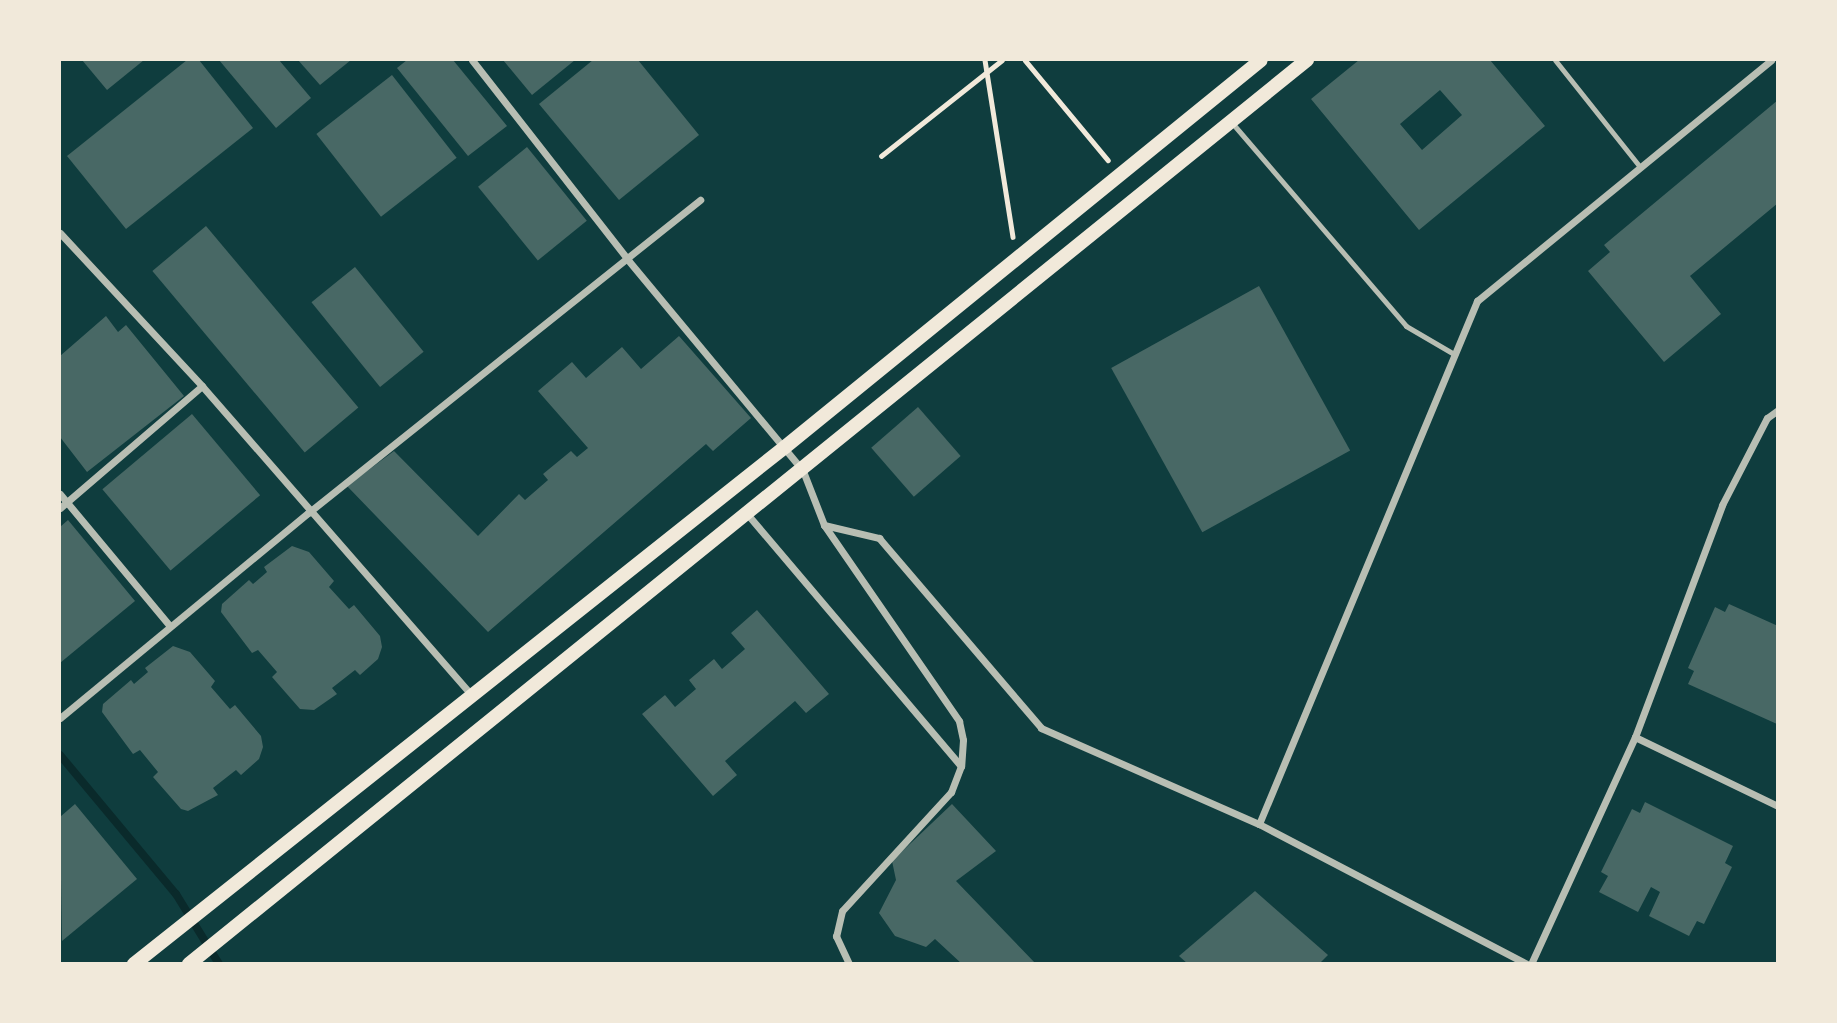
<!DOCTYPE html>
<html>
<head>
<meta charset="utf-8">
<style>
  body { margin:0 }
  #map { position:relative; width:1837px; height:1023px; overflow:hidden; background:#0f3d3e; font-family:Merriweather,serif }
  div>[style] { position:absolute }
  .stream>* { height:8px; margin:-4px; padding:0 4px; transform-origin:4px; border-radius:4px; background:#0a2a2b }
  .building>* { inset:0; background:#486865; transform-origin:0 0 }
  .path>* { height:4.5px; margin:-2.25px; padding:0 2.25px; transform-origin:2.25px; border-radius:2.25px; background:#f1e9da }
  .service>* { height:5px; margin:-2.5px; padding:0 2.5px; transform-origin:2.5px; border-radius:2.5px; background:#b8beb3 }
  .minor>* { height:7px; margin:-3.5px; padding:0 3.5px; transform-origin:3.5px; border-radius:3.5px; background:#b8beb3 }
  .secondary>* { height:14px; margin:-7px; padding:0 7px; transform-origin:7px; border-radius:7px; background:#f1e9da }
  span { translate:-50% -50%; white-space:nowrap; text-align:center; line-height:1.15; -webkit-text-stroke:7px #f1e9da; paint-order:stroke }
  .frame { position:absolute; inset:0; border:61px solid #f1e9da; pointer-events:none }
</style>
</head>
<body>
<div id="map">
  <div class="stream">
    <div style="left:60px;top:755px;width:181px;rotate:50.2deg"></div>
    <div style="left:176px;top:894px;width:82px;rotate:58.4deg"></div>
  </div>
  <div class="building">
    <div style="clip-path:polygon(82px 60px,144px 60px,107px 90px)"></div>
    <div style="clip-path:polygon(187px 60px,199px 60px,253px 128px,126px 229px,67px 156px)"></div>
    <div style="clip-path:polygon(219px 60px,279px 60px,311px 98px,276px 128px)"></div>
    <div style="clip-path:polygon(298px 60px,351px 60px,320px 85px)"></div>
    <div style="clip-path:polygon(407px 60px,453px 60px,507px 126px,468px 156px,397px 68px)"></div>
    <div style="clip-path:polygon(503px 60px,575px 60px,532px 95px)"></div>
    <div style="clip-path:polygon(593px 60px,638px 60px,699px 135px,619px 200px,539px 104px)"></div>
    <div style="clip-path:polygon(evenodd,1359px 60px,1490px 60px,1545px 126px,1419px 230px,1311px 99px,1359px 60px,1440px 90px,1462px 115px,1422px 150px,1400px 124px,1440px 90px)"></div>
    <div style="left:392px;top:75px;width:105px;height:96px;rotate:52deg"></div>
    <div style="clip-path:polygon(1778px 100px,1778px 203px,1690px 276px,1721px 314px,1664px 362px,1588px 271px,1610px 252px,1604px 245px)"></div>
    <div style="left:527px;top:147px;width:95px;height:63px;rotate:51deg"></div>
    <div style="left:206px;top:226px;width:237px;height:70px;rotate:50deg"></div>
    <div style="left:355px;top:267px;width:109px;height:56px;rotate:51deg"></div>
    <div style="left:1259px;top:286px;width:188px;height:169px;rotate:61deg"></div>
    <div style="clip-path:polygon(106px 316px,118px 332px,126px 325px,184px 396px,87px 472px,60px 437px,60px 356px)"></div>
    <div style="clip-path:polygon(679px 336px,751px 418px,713px 451px,706px 444px,488px 632px,347px 486px,394px 451px,478px 536px,519px 494px,525px 500px,548px 480px,543px 474px,571px 451px,577px 457px,588px 448px,538px 391px,572px 362px,586px 378px,622px 347px,641px 369px)"></div>
    <div style="left:918px;top:407px;width:65px;height:62px;rotate:49deg"></div>
    <div style="left:192px;top:414px;width:106px;height:117px;rotate:50deg"></div>
    <div style="clip-path:polygon(68px 520px,135px 601px,60px 663px,60px 527px)"></div>
    <div style="clip-path:polygon(292px 546px,309px 552px,334px 581px,329px 587px,349px 609px,354px 605px,380px 636px,382px 647px,378px 659px,360px 675px,355px 670px,332px 688px,337px 694px,314px 710px,300px 709px,272px 677px,277px 672px,258px 650px,252px 653px,221px 612px,222px 604px,249px 580px,253px 584px,267px 572px,264px 567px)"></div>
    <div style="clip-path:polygon(1729px 604px,1778px 626px,1777px 724px,1688px 684px,1694px 671px,1688px 668px,1715px 607px,1725px 612px)"></div>
    <div style="clip-path:polygon(757px 610px,829px 694px,806px 713px,795px 701px,725px 761px,737px 775px,713px 796px,642px 714px,665px 695px,675px 707px,696px 689px,689px 680px,714px 659px,722px 669px,745px 649px,731px 633px)"></div>
    <div style="clip-path:polygon(173px 646px,190px 652px,215px 681px,211px 687px,230px 709px,235px 705px,261px 736px,263px 747px,259px 759px,241px 775px,236px 770px,213px 788px,218px 795px,188px 811px,181px 809px,153px 777px,158px 772px,140px 750px,133px 754px,102px 712px,103px 704px,131px 680px,134px 684px,148px 672px,145px 668px)"></div>
    <div style="clip-path:polygon(1645px 802px,1733px 846px,1725px 863px,1732px 867px,1704px 924px,1697px 921px,1689px 936px,1649px 916px,1660px 892px,1651px 887px,1638px 912px,1599px 892px,1608px 876px,1601px 872px,1632px 809px,1640px 813px)"></div>
    <div style="clip-path:polygon(75px 804px,137px 879px,62px 941px,60px 817px)"></div>
    <div style="clip-path:polygon(952px 804px,996px 851px,956px 881px,1036px 964px,962px 964px,935px 939px,926px 947px,895px 936px,879px 913px,896px 880px,892px 861px)"></div>
    <div style="clip-path:polygon(1255px 891px,1328px 955px,1319px 964px,1188px 964px,1179px 956px)"></div>
  </div>
  <div class="path">
    <div style="left:985px;top:60px;width:179px;rotate:81deg"></div>
    <div style="left:1025px;top:60px;width:130px;rotate:50.3deg"></div>
    <div style="left:881px;top:156px;width:154px;rotate:-38.4deg"></div>
  </div>
  <div class="service">
    <div style="left:1555px;top:60px;width:137px;rotate:51.5deg"></div>
    <div style="left:1233px;top:124px;width:266px;rotate:49.4deg"></div>
    <div style="left:1406px;top:326px;width:56px;rotate:30.3deg"></div>
  </div>
  <div class="minor">
    <div style="left:472px;top:60px;width:254px;rotate:52deg"></div>
    <div style="left:628px;top:260px;width:274px;rotate:50.3deg"></div>
    <div style="left:803px;top:471px;width:58px;rotate:68.7deg"></div>
    <div style="left:824px;top:525px;width:238px;rotate:55.4deg"></div>
    <div style="left:959px;top:721px;width:19px;rotate:78deg"></div>
    <div style="left:963px;top:740px;width:26px;rotate:94deg"></div>
    <div style="left:961px;top:766px;width:28px;rotate:111deg"></div>
    <div style="left:951px;top:792px;width:161px;rotate:132.5deg"></div>
    <div style="left:842px;top:911px;width:26px;rotate:103deg"></div>
    <div style="left:836px;top:936px;width:31px;rotate:65deg"></div>
    <div style="left:60px;top:233px;width:209px;rotate:47.1deg"></div>
    <div style="left:202px;top:386px;width:411px;rotate:48.9deg"></div>
    <div style="left:60px;top:494px;width:172px;rotate:50.2deg"></div>
    <div style="left:60px;top:508px;width:187px;rotate:-40.7deg"></div>
    <div style="left:748px;top:515px;width:329px;rotate:49.7deg"></div>
    <div style="left:824px;top:525px;width:57px;rotate:13.3deg"></div>
    <div style="left:879px;top:538px;width:250px;rotate:49.5deg"></div>
    <div style="left:1041px;top:728px;width:238px;rotate:23.8deg"></div>
    <div style="left:1259px;top:824px;width:302px;rotate:27.6deg"></div>
    <div style="left:60px;top:718px;width:322px;rotate:-39.6deg"></div>
    <div style="left:308px;top:513px;width:502px;rotate:-38.61deg"></div>
    <div style="left:1635px;top:737px;width:159px;rotate:25.8deg"></div>
    <div style="left:1259px;top:824px;width:567px;rotate:-67.37deg"></div>
    <div style="left:1477px;top:301px;width:380px;rotate:-39.3deg"></div>
    <div style="left:1531px;top:964px;width:250px;rotate:-65.4deg"></div>
    <div style="left:1635px;top:737px;width:248px;rotate:-69.4deg"></div>
    <div style="left:1722px;top:505px;width:98px;rotate:-62.7deg"></div>
    <div style="left:1767px;top:418px;width:14px;rotate:-36deg"></div>
  </div>
  <div class="secondary">
    <div style="left:134px;top:964px;width:831px;rotate:-38.46deg"></div>
    <div style="left:785px;top:447px;width:613px;rotate:-39.11deg"></div>
    <div style="left:189px;top:964px;width:1438px;rotate:-38.96deg"></div>
  </div>
  <div class="frame"></div>
</div>
</body>
</html>
